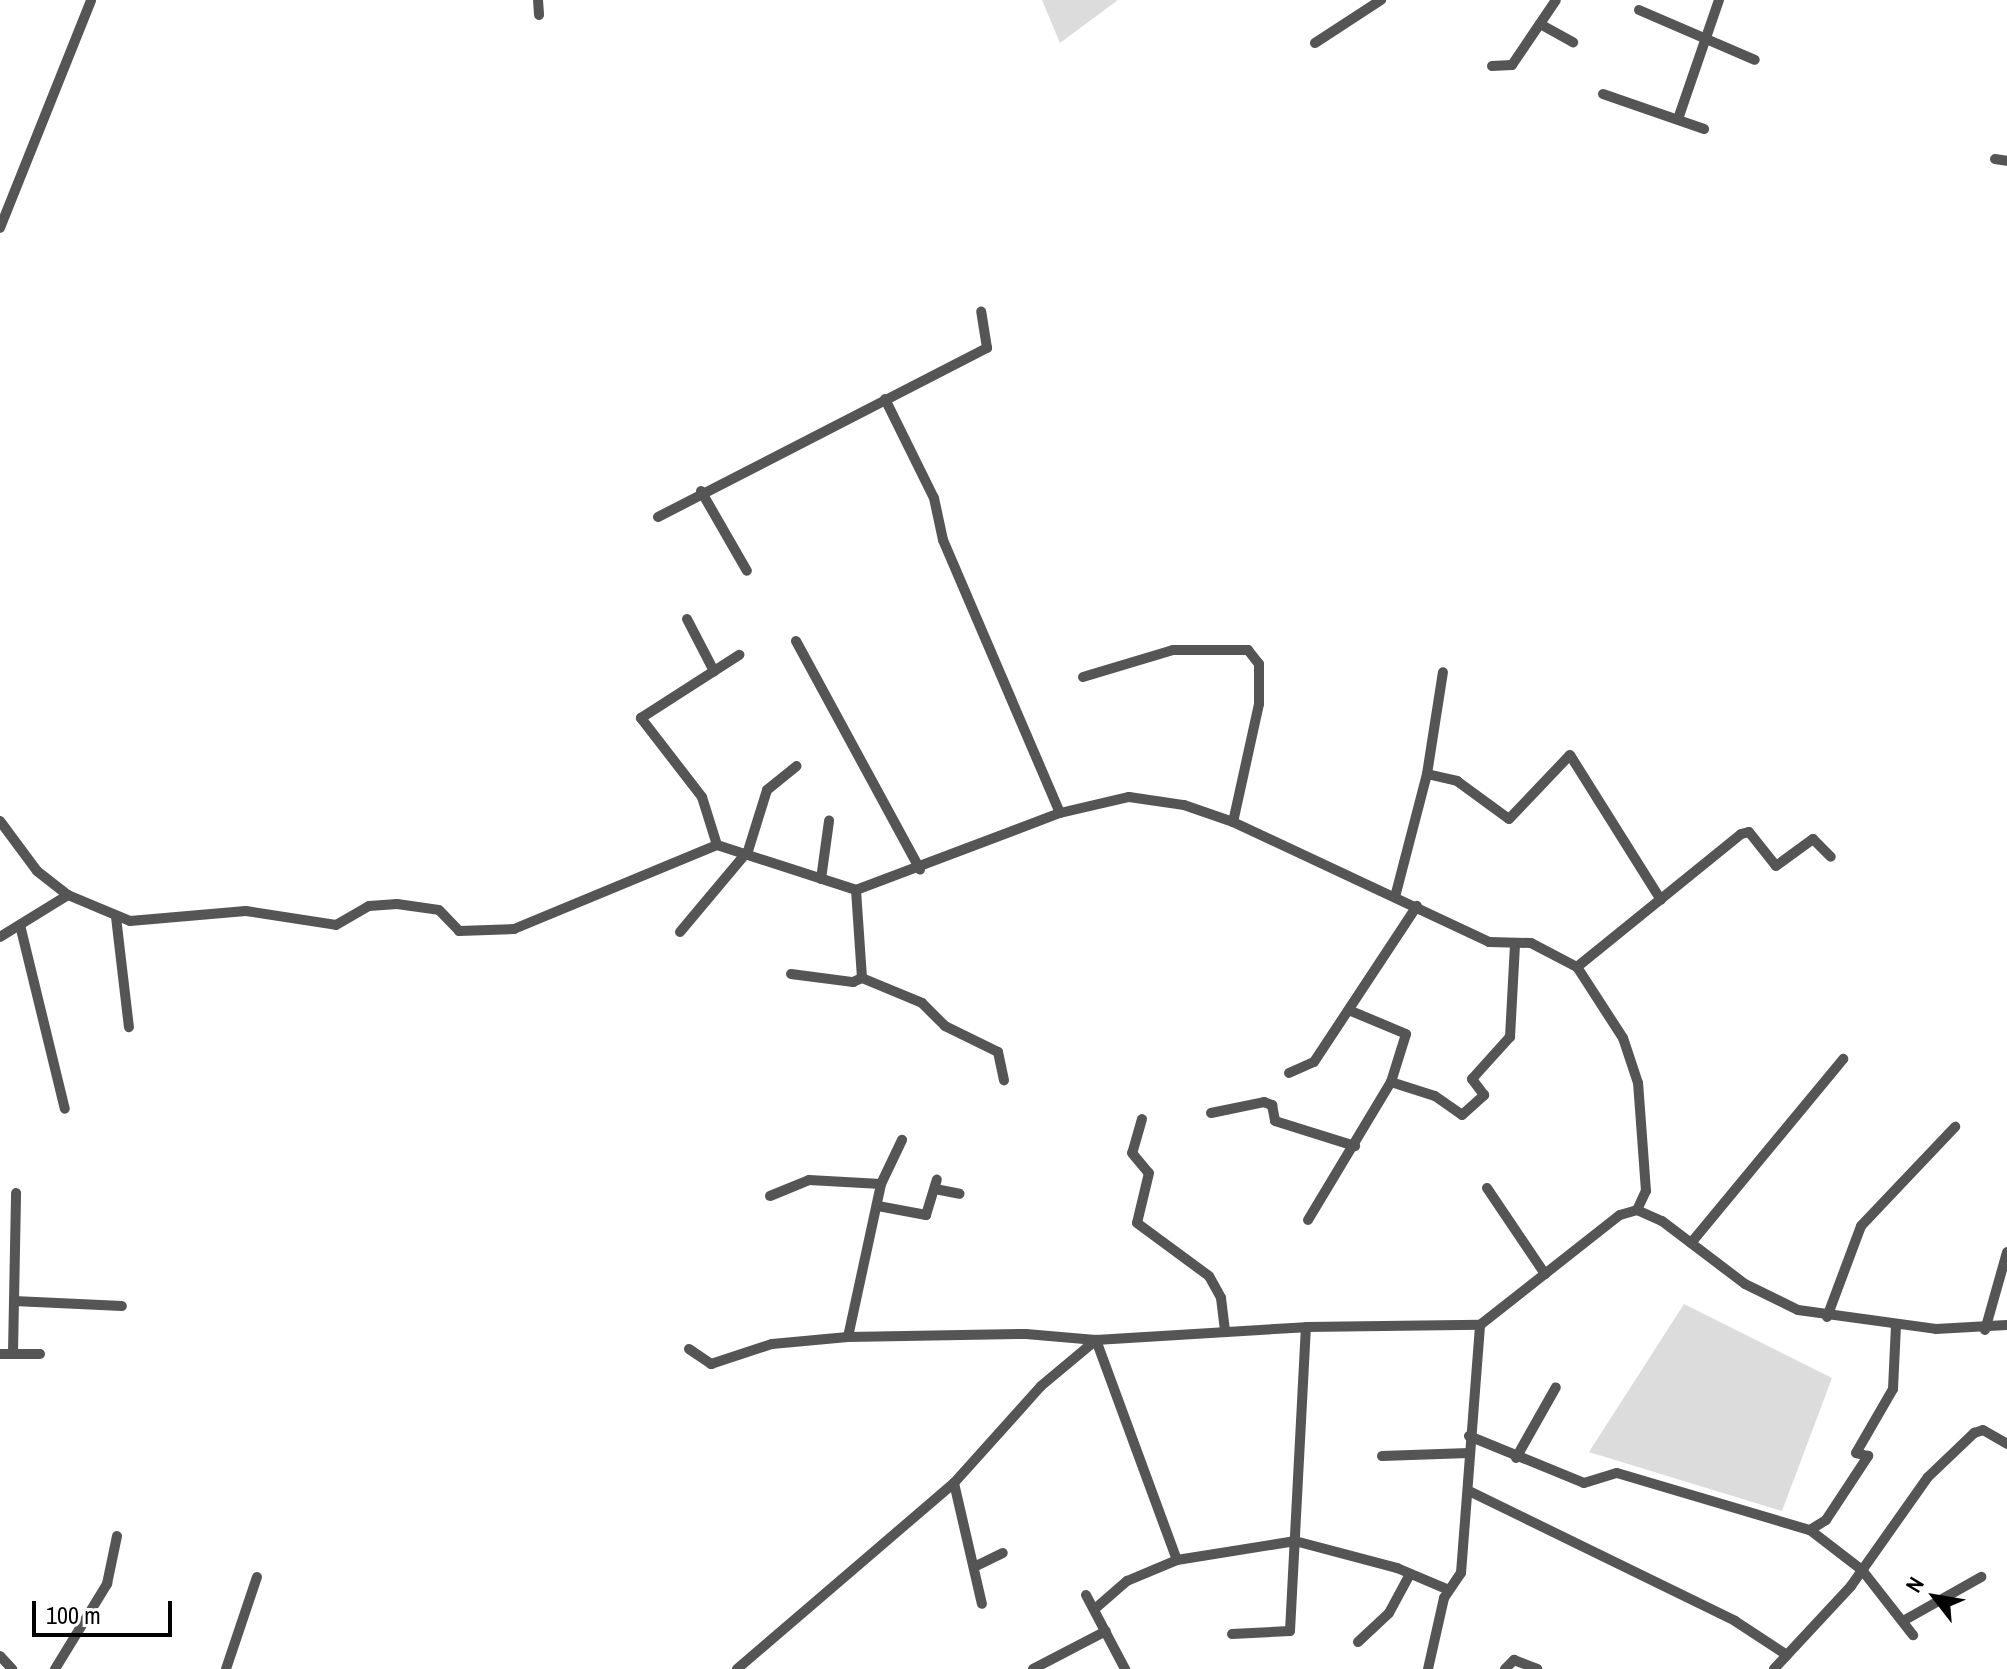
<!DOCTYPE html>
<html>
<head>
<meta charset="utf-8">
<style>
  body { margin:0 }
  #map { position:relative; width:2007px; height:1669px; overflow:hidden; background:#fff; font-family:"Archivo Narrow",sans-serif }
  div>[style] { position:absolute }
  .green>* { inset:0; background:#dcdcdc }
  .minor>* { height:10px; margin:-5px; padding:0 5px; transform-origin:5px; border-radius:5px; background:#555 }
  span { translate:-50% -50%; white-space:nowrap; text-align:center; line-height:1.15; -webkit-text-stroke:6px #fff; paint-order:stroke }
  .north { position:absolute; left:1895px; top:1557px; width:80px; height:80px; -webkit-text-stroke:6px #fff; paint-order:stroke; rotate:301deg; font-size:22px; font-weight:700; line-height:32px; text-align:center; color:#000 }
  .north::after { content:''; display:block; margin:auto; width:28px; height:36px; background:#000; clip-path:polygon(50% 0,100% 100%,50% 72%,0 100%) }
  .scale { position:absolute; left:32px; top:1601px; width:140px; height:36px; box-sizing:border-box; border:4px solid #000; border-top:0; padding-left:10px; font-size:24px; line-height:28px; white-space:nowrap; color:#000; -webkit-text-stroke:6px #fff; paint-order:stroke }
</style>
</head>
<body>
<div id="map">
  <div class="green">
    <div style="clip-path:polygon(1042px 0,1118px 0,1060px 43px)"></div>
    <div style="clip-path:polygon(1684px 1304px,1832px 1378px,1782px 1511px,1589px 1452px)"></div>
  </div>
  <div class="minor">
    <div style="left:538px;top:0;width:15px;rotate:86deg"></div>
    <div style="left:1639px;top:10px;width:126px;rotate:23.3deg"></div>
    <div style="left:1540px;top:24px;width:38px;rotate:29deg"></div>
    <div style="left:1315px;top:43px;width:79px;rotate:-33.1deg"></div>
    <div style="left:1492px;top:66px;width:20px;rotate:-3deg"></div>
    <div style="left:1512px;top:65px;width:78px;rotate:-55.9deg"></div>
    <div style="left:1603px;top:94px;width:107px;rotate:19.1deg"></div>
    <div style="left:1678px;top:119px;width:126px;rotate:-71deg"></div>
    <div style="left:1995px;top:159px;width:12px;rotate:9deg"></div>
    <div style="left:0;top:228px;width:245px;rotate:-68.2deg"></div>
    <div style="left:885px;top:399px;width:110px;rotate:63.7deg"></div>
    <div style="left:934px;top:498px;width:43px;rotate:77.9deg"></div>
    <div style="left:943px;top:540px;width:297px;rotate:66.8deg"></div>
    <div style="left:701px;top:491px;width:92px;rotate:60.1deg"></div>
    <div style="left:658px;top:517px;width:370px;rotate:-27.2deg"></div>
    <div style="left:987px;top:348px;width:37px;rotate:-99deg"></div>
    <div style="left:687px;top:619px;width:59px;rotate:62.6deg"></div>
    <div style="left:796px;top:641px;width:260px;rotate:61.5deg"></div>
    <div style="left:1083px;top:677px;width:94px;rotate:-16.7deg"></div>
    <div style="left:1173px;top:650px;width:75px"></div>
    <div style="left:1248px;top:650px;width:18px;rotate:52deg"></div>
    <div style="left:1259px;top:664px;width:40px;rotate:90deg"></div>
    <div style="left:1259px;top:704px;width:121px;rotate:102.4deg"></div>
    <div style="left:1427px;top:774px;width:31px;rotate:13deg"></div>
    <div style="left:1457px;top:781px;width:64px;rotate:36.2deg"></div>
    <div style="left:1509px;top:819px;width:88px;rotate:-46.4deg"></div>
    <div style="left:1570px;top:755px;width:171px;rotate:57.9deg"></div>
    <div style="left:0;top:821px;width:62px;rotate:53.5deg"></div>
    <div style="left:37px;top:871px;width:39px;rotate:38deg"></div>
    <div style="left:68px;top:895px;width:67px;rotate:22.8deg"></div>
    <div style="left:130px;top:921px;width:116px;rotate:-4.9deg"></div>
    <div style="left:246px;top:911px;width:91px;rotate:8.8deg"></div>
    <div style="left:336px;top:925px;width:38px;rotate:-30deg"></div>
    <div style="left:369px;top:906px;width:28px;rotate:-4deg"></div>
    <div style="left:397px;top:904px;width:42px;rotate:8.1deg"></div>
    <div style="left:439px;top:910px;width:29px;rotate:46deg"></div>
    <div style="left:459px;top:931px;width:55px;rotate:-2.1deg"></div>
    <div style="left:514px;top:929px;width:220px;rotate:-22.5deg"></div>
    <div style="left:717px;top:845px;width:146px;rotate:17.9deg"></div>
    <div style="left:856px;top:890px;width:218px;rotate:-20.7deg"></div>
    <div style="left:1060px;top:813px;width:71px;rotate:-13.1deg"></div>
    <div style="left:1129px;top:797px;width:56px;rotate:8.3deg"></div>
    <div style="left:1184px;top:805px;width:52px;rotate:19.1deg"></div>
    <div style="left:1233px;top:822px;width:283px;rotate:25.1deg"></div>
    <div style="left:1489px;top:942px;width:42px;rotate:1.4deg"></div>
    <div style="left:1531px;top:943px;width:52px;rotate:27.6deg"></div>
    <div style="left:717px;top:845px;width:50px;rotate:-107.4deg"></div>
    <div style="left:702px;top:797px;width:100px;rotate:-127.7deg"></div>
    <div style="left:641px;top:718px;width:117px;rotate:-32.7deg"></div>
    <div style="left:821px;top:879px;width:59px;rotate:-82.1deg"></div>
    <div style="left:856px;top:890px;width:88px;rotate:86.1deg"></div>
    <div style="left:1395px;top:897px;width:127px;rotate:-75.4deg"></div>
    <div style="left:1427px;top:774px;width:103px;rotate:-81.1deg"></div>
    <div style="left:116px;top:917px;width:111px;rotate:83.3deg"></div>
    <div style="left:20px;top:925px;width:189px;rotate:76.3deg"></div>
    <div style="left:680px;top:932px;width:106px;rotate:-50deg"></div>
    <div style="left:748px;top:851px;width:64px;rotate:-72.7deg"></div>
    <div style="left:767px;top:790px;width:38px;rotate:-39deg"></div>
    <div style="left:0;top:937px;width:80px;rotate:-31.7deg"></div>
    <div style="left:791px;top:974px;width:63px;rotate:7.4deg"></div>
    <div style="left:853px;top:982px;width:10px;rotate:-24deg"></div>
    <div style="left:862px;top:978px;width:65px;rotate:22.6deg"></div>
    <div style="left:922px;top:1003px;width:33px;rotate:45deg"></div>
    <div style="left:945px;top:1026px;width:59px;rotate:26.1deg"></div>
    <div style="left:998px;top:1052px;width:29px;rotate:78deg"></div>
    <div style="left:1289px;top:1073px;width:27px;rotate:-24deg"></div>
    <div style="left:1314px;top:1062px;width:187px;rotate:-56.6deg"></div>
    <div style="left:1391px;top:1082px;width:46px;rotate:17.7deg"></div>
    <div style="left:1435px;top:1096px;width:33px;rotate:35deg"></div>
    <div style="left:1462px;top:1115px;width:30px;rotate:-42deg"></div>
    <div style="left:1484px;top:1095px;width:20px;rotate:-127deg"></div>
    <div style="left:1472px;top:1079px;width:57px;rotate:-47.9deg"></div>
    <div style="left:1510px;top:1037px;width:93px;rotate:-86.9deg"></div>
    <div style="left:1211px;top:1113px;width:54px;rotate:-11.7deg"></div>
    <div style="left:1264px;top:1102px;width:9px;rotate:21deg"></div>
    <div style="left:1272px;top:1105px;width:16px;rotate:79deg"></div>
    <div style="left:1275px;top:1121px;width:84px;rotate:17.4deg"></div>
    <div style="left:1142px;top:1119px;width:35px;rotate:106deg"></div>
    <div style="left:1132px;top:1153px;width:26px;rotate:50deg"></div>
    <div style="left:1149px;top:1173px;width:51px;rotate:103.5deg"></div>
    <div style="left:1137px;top:1223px;width:89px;rotate:36.4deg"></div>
    <div style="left:1209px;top:1276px;width:25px;rotate:61deg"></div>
    <div style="left:1221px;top:1298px;width:34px;rotate:83deg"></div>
    <div style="left:1487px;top:1188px;width:104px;rotate:56deg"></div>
    <div style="left:935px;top:1189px;width:25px;rotate:11deg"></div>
    <div style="left:770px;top:1196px;width:42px;rotate:-22.3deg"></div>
    <div style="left:809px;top:1180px;width:72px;rotate:3.2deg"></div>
    <div style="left:878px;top:1206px;width:49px;rotate:10.6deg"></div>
    <div style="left:926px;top:1215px;width:37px;rotate:-73deg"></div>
    <div style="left:1637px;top:1210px;width:21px;rotate:-65deg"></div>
    <div style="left:1646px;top:1191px;width:108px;rotate:-94.2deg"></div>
    <div style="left:1638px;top:1083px;width:47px;rotate:-108.4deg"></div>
    <div style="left:1623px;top:1038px;width:85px;rotate:-122.9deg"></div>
    <div style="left:1577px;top:967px;width:211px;rotate:-39deg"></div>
    <div style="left:1741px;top:834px;width:8px;rotate:-14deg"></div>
    <div style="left:1749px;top:832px;width:43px;rotate:51.5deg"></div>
    <div style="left:1776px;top:866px;width:46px;rotate:-36.1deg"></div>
    <div style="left:1813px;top:839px;width:25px;rotate:45deg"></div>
    <div style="left:1308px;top:1220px;width:161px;rotate:-59deg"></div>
    <div style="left:1391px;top:1082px;width:50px;rotate:-72.6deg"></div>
    <div style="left:1406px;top:1034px;width:60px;rotate:-157.3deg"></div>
    <div style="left:1691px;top:1243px;width:239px;rotate:-50.4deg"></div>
    <div style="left:14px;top:1301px;width:108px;rotate:2.7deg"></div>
    <div style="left:1827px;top:1317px;width:97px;rotate:-69.5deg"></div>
    <div style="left:1861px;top:1226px;width:137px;rotate:-46.5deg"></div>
    <div style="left:1985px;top:1330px;width:81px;rotate:-74.2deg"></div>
    <div style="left:848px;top:1337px;width:157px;rotate:-77.8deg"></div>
    <div style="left:881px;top:1184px;width:49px;rotate:-64.5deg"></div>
    <div style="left:689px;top:1349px;width:27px;rotate:34deg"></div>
    <div style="left:711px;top:1364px;width:64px;rotate:-18.2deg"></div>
    <div style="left:772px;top:1344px;width:76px;rotate:-5.3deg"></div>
    <div style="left:848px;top:1337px;width:178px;rotate:-1deg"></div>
    <div style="left:1026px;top:1334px;width:70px;rotate:4.9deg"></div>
    <div style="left:1096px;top:1340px;width:234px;rotate:69.8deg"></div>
    <div style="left:13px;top:1353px;width:160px;rotate:-88.9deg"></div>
    <div style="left:0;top:1354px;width:40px"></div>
    <div style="left:1469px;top:1436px;width:124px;rotate:22.2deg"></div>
    <div style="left:1584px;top:1483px;width:34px;rotate:-17deg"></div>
    <div style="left:1617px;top:1473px;width:201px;rotate:16.5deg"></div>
    <div style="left:1810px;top:1530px;width:19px;rotate:-32deg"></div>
    <div style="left:1826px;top:1520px;width:77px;rotate:-56.7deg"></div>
    <div style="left:1868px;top:1456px;width:12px;rotate:-166deg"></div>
    <div style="left:1856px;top:1453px;width:74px;rotate:-60deg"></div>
    <div style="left:1893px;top:1389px;width:64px;rotate:-87.3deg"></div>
    <div style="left:1382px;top:1456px;width:87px;rotate:-2deg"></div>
    <div style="left:1516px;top:1458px;width:81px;rotate:-60.6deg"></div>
    <div style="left:954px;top:1483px;width:124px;rotate:77deg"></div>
    <div style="left:1469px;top:1491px;width:296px;rotate:26deg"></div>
    <div style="left:1735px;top:1621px;width:62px;rotate:33.2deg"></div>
    <div style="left:1810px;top:1530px;width:66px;rotate:37.6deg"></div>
    <div style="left:1862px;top:1570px;width:83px;rotate:51.9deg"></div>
    <div style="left:974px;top:1567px;width:32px;rotate:-26deg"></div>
    <div style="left:1086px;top:1595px;width:84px;rotate:62.2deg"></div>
    <div style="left:1097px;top:1607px;width:40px;rotate:-41deg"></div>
    <div style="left:1127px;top:1581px;width:54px;rotate:-22.8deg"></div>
    <div style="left:1177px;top:1560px;width:120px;rotate:-9.1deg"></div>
    <div style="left:1295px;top:1541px;width:106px;rotate:14.8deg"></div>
    <div style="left:1397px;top:1568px;width:56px;rotate:22.9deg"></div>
    <div style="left:1903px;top:1621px;width:90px;rotate:-29.4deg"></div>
    <div style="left:1232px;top:1634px;width:58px;rotate:-3deg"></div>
    <div style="left:1290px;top:1631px;width:304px;rotate:-87deg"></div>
    <div style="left:1358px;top:1642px;width:42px;rotate:-43.1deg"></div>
    <div style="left:1389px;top:1613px;width:44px;rotate:-61.7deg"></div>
    <div style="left:0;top:1656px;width:18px;rotate:47deg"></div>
    <div style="left:55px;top:1669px;width:100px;rotate:-58.5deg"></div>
    <div style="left:107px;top:1584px;width:49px;rotate:-78.2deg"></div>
    <div style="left:226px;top:1669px;width:97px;rotate:-71.4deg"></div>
    <div style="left:737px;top:1669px;width:286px;rotate:-40.6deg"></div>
    <div style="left:954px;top:1483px;width:130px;rotate:-48.1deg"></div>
    <div style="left:1041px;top:1386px;width:72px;rotate:-39.9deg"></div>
    <div style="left:1096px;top:1340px;width:210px;rotate:-3.5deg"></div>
    <div style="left:1306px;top:1327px;width:174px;rotate:-0.7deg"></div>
    <div style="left:1480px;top:1325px;width:178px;rotate:-38.2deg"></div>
    <div style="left:1620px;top:1215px;width:18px;rotate:-16deg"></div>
    <div style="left:1637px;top:1210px;width:27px;rotate:24deg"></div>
    <div style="left:1662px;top:1221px;width:104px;rotate:37.2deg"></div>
    <div style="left:1745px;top:1284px;width:59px;rotate:26.1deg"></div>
    <div style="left:1798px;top:1310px;width:139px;rotate:7.8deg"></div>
    <div style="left:1936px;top:1329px;width:71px;rotate:-3.2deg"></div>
    <div style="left:1033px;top:1669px;width:82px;rotate:-27.5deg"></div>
    <div style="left:1428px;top:1669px;width:73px;rotate:-77.3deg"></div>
    <div style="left:1444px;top:1598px;width:30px;rotate:-56deg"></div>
    <div style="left:1461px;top:1573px;width:249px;rotate:-85.6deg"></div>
    <div style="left:1505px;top:1669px;width:13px;rotate:-45deg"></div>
    <div style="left:1514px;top:1660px;width:25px;rotate:21deg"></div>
    <div style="left:1774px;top:1669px;width:113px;rotate:-47.1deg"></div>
    <div style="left:1851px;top:1586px;width:133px;rotate:-54.8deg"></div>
    <div style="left:1928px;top:1477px;width:64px;rotate:-43.7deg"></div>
    <div style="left:1974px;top:1433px;width:9px;rotate:-18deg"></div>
    <div style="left:1983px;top:1430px;width:28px;rotate:30deg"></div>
  </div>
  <div class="north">N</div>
  <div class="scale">100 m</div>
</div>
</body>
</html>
